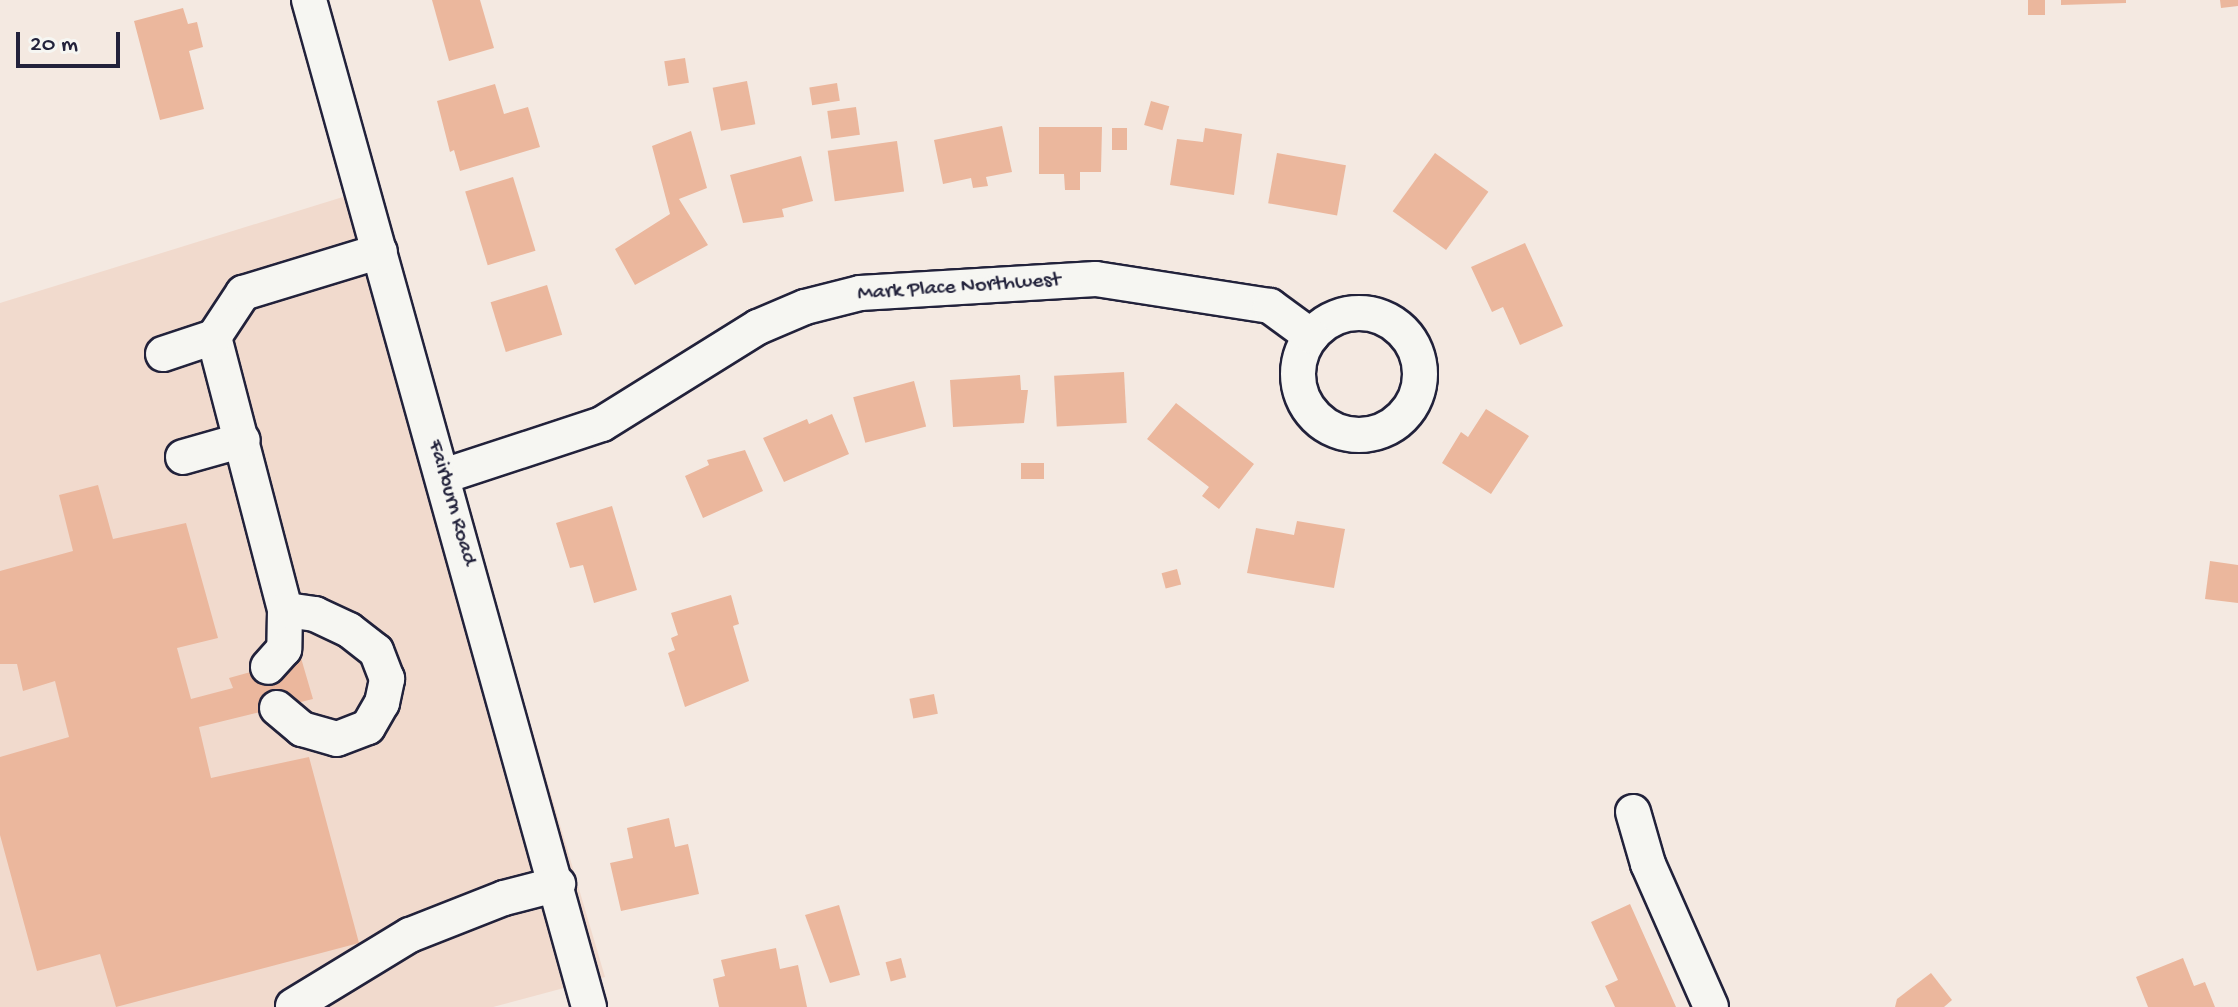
<!DOCTYPE html>
<html>
<head>
<meta charset="utf-8">
<style>
  body { margin:0 }
  #map { position:relative; width:2238px; height:1007px; overflow:hidden; background:#f4e9e1; font-family:"Gochi Hand",sans-serif }
  div>[style] { position:absolute }
  .built>* { inset:0; background:#f1dacd }
  .building>* { inset:0; background:#ebb79d; transform-origin:0 0 }
  .roads { filter:drop-shadow(2px 0 #22223b) drop-shadow(-2px 0 #22223b) drop-shadow(0 2px #22223b) drop-shadow(0 -2px #22223b) }
  .minor>* { height:34px; margin:-17px; padding:0 17px; transform-origin:17px; border-radius:17px; background:#f6f6f2 }
  .minor>.ring { margin:-17px; padding:0; box-sizing:content-box; background:none; border:34px solid #f6f6f2; border-radius:50% }
  span { translate:-50% -50%; white-space:nowrap; text-align:center; line-height:1.15; -webkit-text-stroke:7px #f6f6f2; paint-order:stroke }
  .street-label { font-size:22px; color:#22223b }
  .scale { position:absolute; left:16px; top:32px; width:104px; height:36px; box-sizing:border-box; border:4px solid #22223b; border-top:0; padding-left:10px; font-size:24px; line-height:28px; white-space:nowrap; color:#22223b; -webkit-text-stroke:6px #f6f6f2; paint-order:stroke }
</style>
</head>
<body>
<div id="map">
  <div class="built">
    <div style="clip-path:polygon(372px 188px,605px 977px,493px 1007px,0 1007px,0 303px)"></div>
  </div>
  <div class="building">
    <div style="clip-path:polygon(432px 0,480px 0,494px 48px,449px 61px)"></div>
    <div style="left:2028px;top:0;width:17px;height:15px"></div>
    <div style="clip-path:polygon(2061px 0,2126px 0,2126px 3px,2061px 5px)"></div>
    <div style="clip-path:polygon(2220px 0,2238px 0,2238px 6px,2221px 8px)"></div>
    <div style="clip-path:polygon(183px 8px,188px 24px,197px 22px,203px 47px,189px 51px,204px 109px,160px 120px,134px 21px)"></div>
    <div style="left:685px;top:58px;width:25px;height:21px;rotate:81deg"></div>
    <div style="left:747px;top:81px;width:44px;height:35px;rotate:79deg"></div>
    <div style="left:837px;top:83px;width:18px;height:28px;rotate:81deg"></div>
    <div style="clip-path:polygon(495px 84px,504px 114px,528px 107px,540px 147px,460px 171px,454px 150px,450px 152px,437px 101px)"></div>
    <div style="left:1151px;top:101px;width:19px;height:25px;rotate:16deg"></div>
    <div style="left:856px;top:107px;width:28px;height:29px;rotate:82deg"></div>
    <div style="clip-path:polygon(1002px 126px,1012px 172px,986px 177px,988px 186px,973px 188px,971px 178px,943px 184px,934px 140px)"></div>
    <div style="clip-path:polygon(1039px 127px,1102px 127px,1101px 172px,1080px 172px,1080px 190px,1065px 190px,1064px 174px,1039px 174px)"></div>
    <div style="left:1112px;top:128px;width:15px;height:22px"></div>
    <div style="clip-path:polygon(1205px 128px,1242px 134px,1234px 195px,1170px 185px,1177px 139px,1203px 142px)"></div>
    <div style="clip-path:polygon(691px 131px,707px 188px,679px 199px,708px 245px,635px 285px,615px 249px,670px 214px,652px 146px)"></div>
    <div style="left:897px;top:141px;width:51px;height:70px;rotate:82deg"></div>
    <div style="left:1277px;top:153px;width:70px;height:51px;rotate:10deg"></div>
    <div style="left:1435px;top:153px;width:66px;height:72px;rotate:36deg"></div>
    <div style="clip-path:polygon(801px 156px,813px 201px,782px 209px,784px 217px,743px 223px,730px 175px)"></div>
    <div style="left:513px;top:177px;width:77px;height:50px;rotate:73deg"></div>
    <div style="clip-path:polygon(1525px 243px,1563px 326px,1520px 345px,1503px 307px,1492px 312px,1471px 267px)"></div>
    <div style="left:547px;top:285px;width:52px;height:59px;rotate:73deg"></div>
    <div style="left:1124px;top:372px;width:51px;height:70px;rotate:87deg"></div>
    <div style="clip-path:polygon(1020px 375px,1021px 390px,1028px 390px,1024px 423px,953px 427px,950px 380px)"></div>
    <div style="left:914px;top:381px;width:47px;height:63px;rotate:75deg"></div>
    <div style="clip-path:polygon(1176px 403px,1254px 464px,1219px 509px,1202px 496px,1209px 487px,1147px 439px)"></div>
    <div style="clip-path:polygon(1486px 409px,1529px 436px,1491px 494px,1442px 463px,1461px 432px,1468px 437px)"></div>
    <div style="clip-path:polygon(832px 414px,849px 454px,784px 482px,763px 438px,807px 419px,809px 424px)"></div>
    <div style="clip-path:polygon(745px 450px,763px 491px,703px 518px,685px 476px,709px 465px,707px 460px)"></div>
    <div style="left:1021px;top:463px;width:23px;height:16px"></div>
    <div style="clip-path:polygon(98px 485px,113px 539px,186px 523px,218px 638px,177px 648px,191px 699px,233px 688px,229px 678px,301px 658px,313px 699px,199px 727px,211px 778px,309px 757px,359px 943px,116px 1007px,100px 954px,37px 971px,0 835px,0 757px,69px 737px,55px 681px,23px 691px,17px 664px,0 664px,0 571px,73px 551px,59px 495px)"></div>
    <div style="clip-path:polygon(612px 506px,637px 590px,594px 603px,583px 565px,570px 568px,556px 523px)"></div>
    <div style="clip-path:polygon(1297px 521px,1345px 529px,1334px 588px,1247px 573px,1256px 528px,1294px 535px)"></div>
    <div style="clip-path:polygon(2210px 561px,2238px 565px,2238px 603px,2205px 599px)"></div>
    <div style="left:1177px;top:569px;width:16px;height:16px;rotate:75deg"></div>
    <div style="clip-path:polygon(731px 595px,739px 624px,733px 626px,749px 681px,685px 707px,668px 653px,675px 650px,671px 638px,678px 635px,671px 613px)"></div>
    <div style="left:934px;top:694px;width:20px;height:25px;rotate:79deg"></div>
    <div style="clip-path:polygon(669px 818px,675px 847px,688px 844px,699px 894px,621px 911px,610px 863px,633px 858px,627px 828px)"></div>
    <div style="clip-path:polygon(1630px 904px,1676px 1007px,1615px 1007px,1605px 986px,1618px 980px,1591px 922px)"></div>
    <div style="clip-path:polygon(839px 905px,860px 975px,830px 983px,805px 915px)"></div>
    <div style="clip-path:polygon(776px 948px,780px 969px,798px 965px,807px 1007px,719px 1007px,713px 979px,725px 976px,721px 960px)"></div>
    <div style="left:901px;top:958px;width:20px;height:16px;rotate:75deg"></div>
    <div style="clip-path:polygon(2183px 958px,2194px 986px,2205px 982px,2215px 1007px,2148px 1007px,2136px 977px)"></div>
    <div style="clip-path:polygon(1931px 973px,1952px 1000px,1944px 1007px,1895px 1007px,1897px 999px)"></div>
  </div>
  <div class="roads">
    <div class="minor">
      <div style="left:309px;top:0;width:1045px;rotate:74.46deg"></div>
      <div class="ring" style="left:1298px;top:313px;width:88px;height:88px"></div>
      <div style="left:214px;top:337px;width:282px;rotate:75.4deg"></div>
      <div style="left:285px;top:610px;width:39px;rotate:91deg"></div>
      <div style="left:284px;top:649px;width:24px;rotate:132deg"></div>
      <div style="left:163px;top:354px;width:54px;rotate:-18.4deg"></div>
      <div style="left:214px;top:337px;width:53px;rotate:-56.6deg"></div>
      <div style="left:243px;top:293px;width:143px;rotate:-17deg"></div>
      <div style="left:183px;top:457px;width:62px;rotate:-15.8deg"></div>
      <div style="left:444px;top:476px;width:166px;rotate:-18.2deg"></div>
      <div style="left:602px;top:424px;width:184px;rotate:-31.9deg"></div>
      <div style="left:758px;top:327px;width:51px;rotate:-23.1deg"></div>
      <div style="left:805px;top:307px;width:57px;rotate:-14.3deg"></div>
      <div style="left:860px;top:293px;width:236px;rotate:-3.4deg"></div>
      <div style="left:1096px;top:279px;width:176px;rotate:8.8deg"></div>
      <div style="left:1270px;top:306px;width:51px;rotate:36.2deg"></div>
      <div style="left:277px;top:708px;width:33px;rotate:40deg"></div>
      <div style="left:302px;top:729px;width:36px;rotate:16deg"></div>
      <div style="left:337px;top:739px;width:33px;rotate:-21deg"></div>
      <div style="left:368px;top:727px;width:28px;rotate:-60deg"></div>
      <div style="left:382px;top:703px;width:25px;rotate:-78deg"></div>
      <div style="left:387px;top:679px;width:30px;rotate:-111deg"></div>
      <div style="left:376px;top:651px;width:34px;rotate:-142deg"></div>
      <div style="left:349px;top:630px;width:38px;rotate:-155deg"></div>
      <div style="left:315px;top:614px;width:30px;rotate:-172deg"></div>
      <div style="left:1633px;top:812px;width:54px;rotate:73.9deg"></div>
      <div style="left:1648px;top:864px;width:156px;rotate:66.2deg"></div>
      <div style="left:293px;top:1006px;width:137px;rotate:-31.3deg"></div>
      <div style="left:410px;top:935px;width:101px;rotate:-21.5deg"></div>
      <div style="left:504px;top:898px;width:56px;rotate:-14.5deg"></div>
    </div>
  </div>
  <div class="street-label">
    <span style="left:959px;top:288px;rotate:-4deg">Mark Place Northwest</span>
    <span style="left:451px;top:503px;rotate:74deg">Fairburn Road</span>
  </div>
  <div class="scale">20 m</div>
</div>
</body>
</html>
